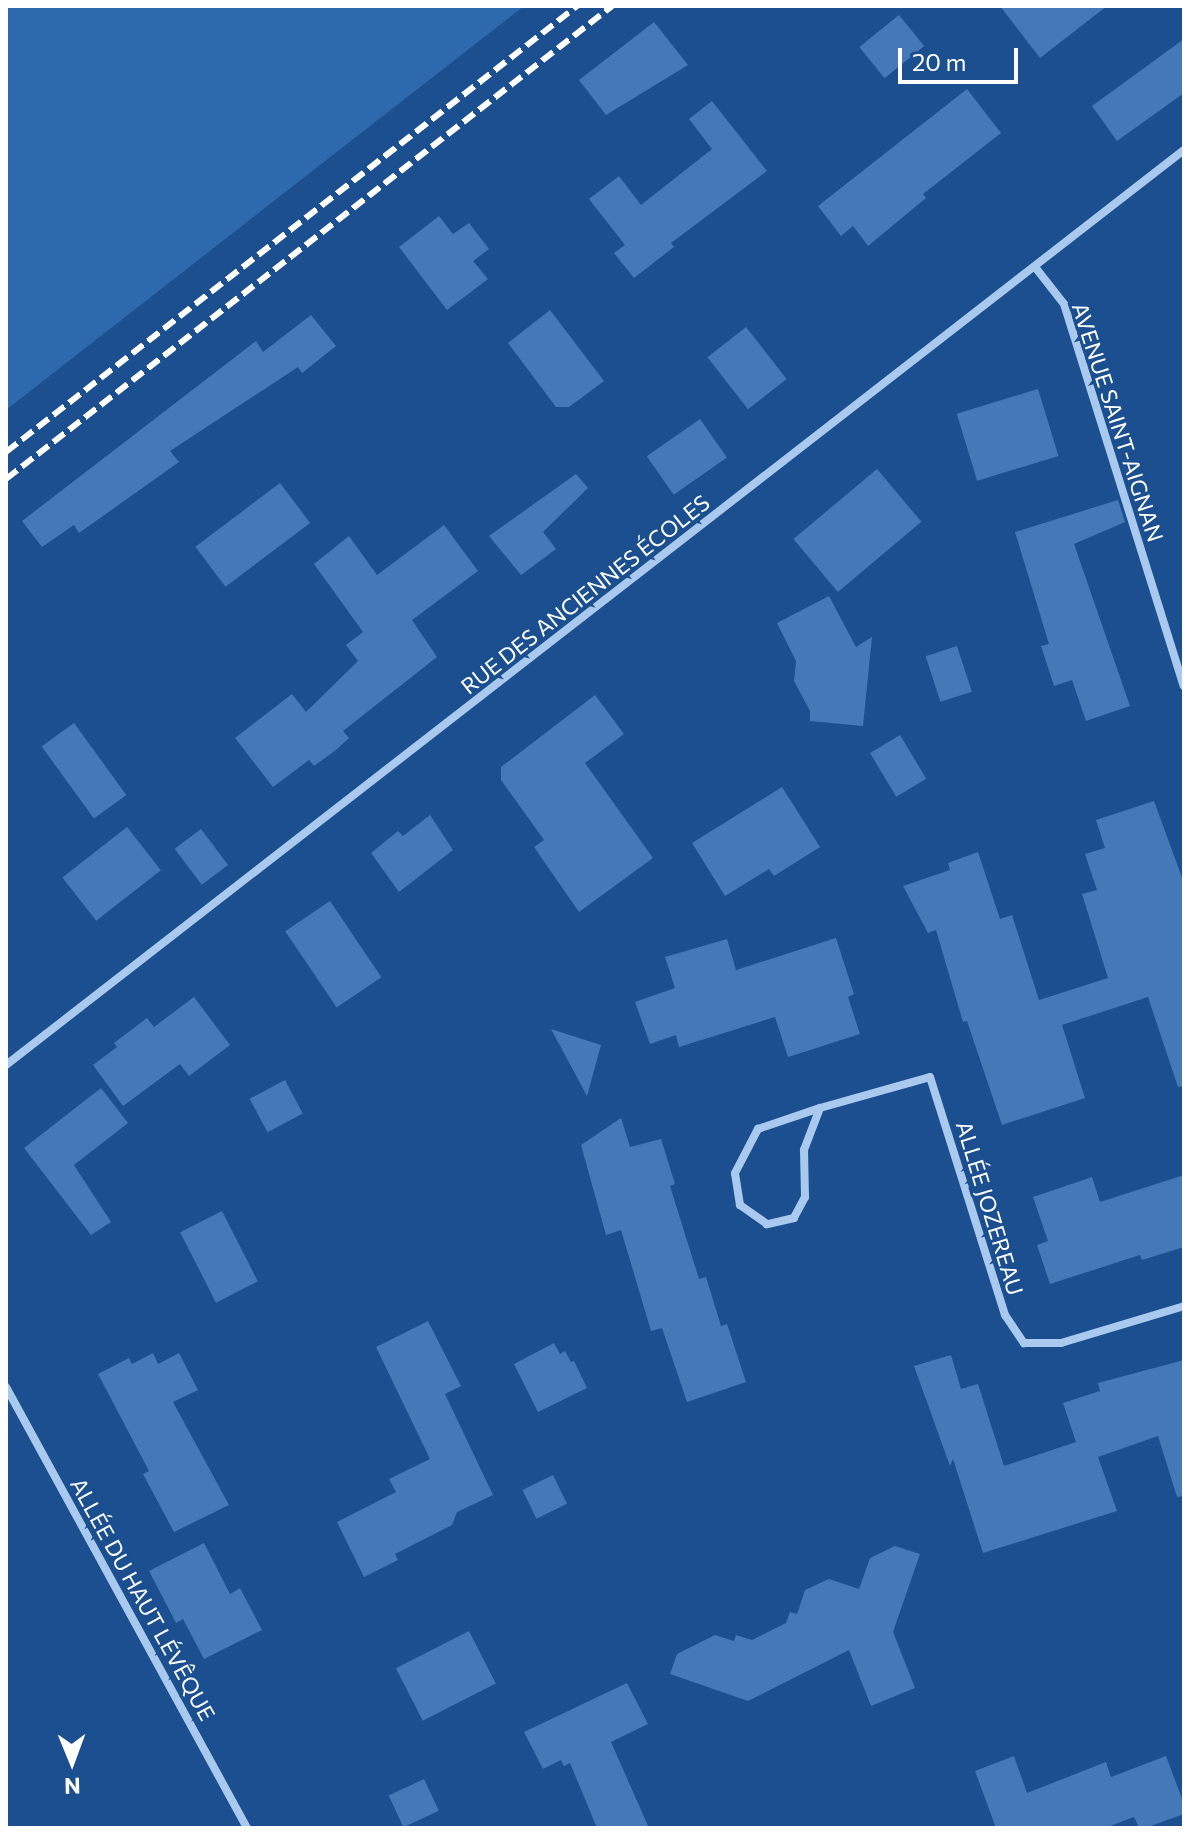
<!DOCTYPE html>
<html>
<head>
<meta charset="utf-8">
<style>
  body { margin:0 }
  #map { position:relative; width:1190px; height:1834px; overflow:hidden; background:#1b4f8f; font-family:Commissioner,sans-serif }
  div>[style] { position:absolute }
  .green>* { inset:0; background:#2e69ad }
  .building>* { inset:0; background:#4478b7; transform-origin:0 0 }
  .street>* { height:8px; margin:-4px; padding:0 4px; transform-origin:4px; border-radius:4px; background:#a9c9ee }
  .rail>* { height:6px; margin-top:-3px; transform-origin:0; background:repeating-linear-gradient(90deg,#fff 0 14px,transparent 0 20px) }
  span { translate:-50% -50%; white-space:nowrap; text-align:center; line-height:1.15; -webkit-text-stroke:6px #1b4f8f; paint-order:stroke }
  .street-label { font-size:22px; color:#fff }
  .frame { position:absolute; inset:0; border:8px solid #fff; pointer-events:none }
  .north { position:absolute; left:32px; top:1722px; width:80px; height:80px; -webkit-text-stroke:6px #1b4f8f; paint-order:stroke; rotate:179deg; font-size:22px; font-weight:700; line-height:32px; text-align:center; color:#fff }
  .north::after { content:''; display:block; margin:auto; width:28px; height:36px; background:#fff; clip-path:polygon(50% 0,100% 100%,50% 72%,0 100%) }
  .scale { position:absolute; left:898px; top:48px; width:120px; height:36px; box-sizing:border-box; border:4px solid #fff; border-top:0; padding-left:10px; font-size:24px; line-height:28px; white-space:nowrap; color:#fff; -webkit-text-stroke:6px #1b4f8f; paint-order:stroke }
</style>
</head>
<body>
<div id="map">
  <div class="green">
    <div style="clip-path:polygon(6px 6px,524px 6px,6px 410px)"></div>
  </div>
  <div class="building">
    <div style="clip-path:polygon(1000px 6px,1107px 6px,1040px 58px)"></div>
    <div style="left:899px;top:15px;width:40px;height:51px;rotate:51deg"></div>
    <div style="clip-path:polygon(654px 22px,688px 65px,606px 115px,579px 80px)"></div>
    <div style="clip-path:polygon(1184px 39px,1184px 93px,1117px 141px,1092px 106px)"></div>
    <div style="clip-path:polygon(967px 89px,1001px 133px,923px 194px,926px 198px,868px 246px,853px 226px,841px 236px,818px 206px)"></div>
    <div style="clip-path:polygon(712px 101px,767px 171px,671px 243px,674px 247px,634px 278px,614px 253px,625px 245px,589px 199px,619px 176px,641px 205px,712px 149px,689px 119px)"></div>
    <div style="clip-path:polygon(439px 216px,453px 234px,469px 223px,489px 249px,473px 261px,488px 279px,447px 310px,399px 247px)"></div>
    <div style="clip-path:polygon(550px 310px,604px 381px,569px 407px,556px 407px,508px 343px)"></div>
    <div style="clip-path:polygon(311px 315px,336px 346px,302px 373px,298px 367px,170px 451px,179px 462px,79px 533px,74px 525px,42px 547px,22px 521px,256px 341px,263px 352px)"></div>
    <div style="left:746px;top:327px;width:66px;height:49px;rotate:52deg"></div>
    <div style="left:1038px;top:389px;width:70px;height:85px;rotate:73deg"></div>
    <div style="left:700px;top:419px;width:47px;height:65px;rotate:55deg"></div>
    <div style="left:877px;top:469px;width:69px;height:109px;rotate:50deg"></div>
    <div style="clip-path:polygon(576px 474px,588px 488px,543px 532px,556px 549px,521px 575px,489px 536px)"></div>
    <div style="left:280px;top:483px;width:50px;height:106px;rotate:53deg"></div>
    <div style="clip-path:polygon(1118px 500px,1125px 522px,1074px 544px,1130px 706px,1086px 721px,1072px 680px,1054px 686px,1041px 646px,1049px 644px,1015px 532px)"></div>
    <div style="clip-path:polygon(444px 525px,478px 571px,412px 620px,437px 657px,343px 731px,349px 738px,336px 750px,314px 766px,309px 760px,273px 787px,235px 738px,292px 694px,306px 712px,358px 661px,346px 645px,363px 632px,314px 564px,349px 536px,377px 575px)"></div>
    <div style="clip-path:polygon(829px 596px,856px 647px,872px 637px,863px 726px,810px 721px,810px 711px,794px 681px,796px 661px,777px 623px)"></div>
    <div style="left:957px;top:646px;width:48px;height:33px;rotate:72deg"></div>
    <div style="clip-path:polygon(595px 695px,624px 734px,585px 763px,653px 858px,579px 912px,534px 847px,544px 840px,501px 780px,501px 767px)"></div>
    <div style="left:74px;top:723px;width:89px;height:40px;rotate:54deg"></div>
    <div style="left:900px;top:735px;width:51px;height:35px;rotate:59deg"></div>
    <div style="clip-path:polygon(782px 787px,820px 847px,774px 876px,769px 869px,725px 896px,692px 843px)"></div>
    <div style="clip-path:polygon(1154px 801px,1184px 883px,1184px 1086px,1178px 1087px,1148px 997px,1062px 1025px,1085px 1098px,1002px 1125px,967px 1021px,963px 1022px,936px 930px,928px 933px,903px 886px,950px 870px,948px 863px,978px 852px,1000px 919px,1012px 915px,1039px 1000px,1108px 978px,1082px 894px,1097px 890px,1085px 854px,1105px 848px,1096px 820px)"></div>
    <div style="clip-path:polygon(430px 815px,453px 850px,399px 892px,371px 853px,398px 831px,403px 836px)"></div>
    <div style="left:127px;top:827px;width:55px;height:82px;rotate:52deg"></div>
    <div style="left:201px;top:829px;width:45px;height:33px;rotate:53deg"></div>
    <div style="left:330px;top:901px;width:92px;height:54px;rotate:56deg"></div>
    <div style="clip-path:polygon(836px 938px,854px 994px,848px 997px,860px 1034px,788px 1057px,775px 1017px,679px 1047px,676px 1035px,650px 1044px,635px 1002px,675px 988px,665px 957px,727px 939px,736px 970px)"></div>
    <div style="clip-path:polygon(194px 997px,230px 1045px,189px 1076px,180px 1064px,123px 1106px,93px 1065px,117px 1047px,114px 1043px,147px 1018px,154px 1027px)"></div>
    <div style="clip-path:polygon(551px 1029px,601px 1045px,587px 1096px)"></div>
    <div style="left:285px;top:1080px;width:38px;height:40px;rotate:62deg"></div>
    <div style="clip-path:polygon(101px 1088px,128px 1123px,74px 1165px,111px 1222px,91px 1235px,24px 1148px)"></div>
    <div style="clip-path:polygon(621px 1118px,630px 1147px,661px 1139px,675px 1184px,670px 1186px,699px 1279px,706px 1277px,721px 1326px,727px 1324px,746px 1382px,687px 1402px,662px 1328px,651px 1331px,621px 1230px,606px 1235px,581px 1145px)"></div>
    <div style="clip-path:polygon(1184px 1175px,1184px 1247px,1142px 1260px,1140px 1255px,1050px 1284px,1037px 1245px,1048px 1241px,1033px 1197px,1092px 1177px,1100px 1202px)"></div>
    <div style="left:222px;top:1211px;width:79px;height:47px;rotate:63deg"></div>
    <div style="clip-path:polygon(428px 1321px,461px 1386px,445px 1394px,493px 1495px,457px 1512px,452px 1525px,395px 1554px,398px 1560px,364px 1577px,337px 1522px,396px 1492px,389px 1479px,430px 1459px,376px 1347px)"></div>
    <div style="clip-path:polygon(554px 1343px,560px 1354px,565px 1351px,571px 1362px,574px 1361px,587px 1388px,538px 1412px,514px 1364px)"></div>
    <div style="clip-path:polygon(153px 1353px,158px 1364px,179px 1353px,198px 1390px,173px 1402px,229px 1505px,174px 1532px,143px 1474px,149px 1471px,98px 1374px,129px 1358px,132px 1364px)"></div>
    <div style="clip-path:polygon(951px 1355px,961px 1389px,978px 1384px,1004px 1466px,1076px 1442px,1063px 1403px,1100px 1391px,1098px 1383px,1184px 1360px,1184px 1496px,1177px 1497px,1158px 1436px,1098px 1457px,1117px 1511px,983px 1553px,953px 1459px,950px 1466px,914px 1366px)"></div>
    <div style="left:553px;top:1475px;width:32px;height:34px;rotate:64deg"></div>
    <div style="clip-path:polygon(204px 1543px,230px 1594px,240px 1588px,262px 1630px,204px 1659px,183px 1619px,176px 1623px,149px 1571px)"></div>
    <div style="clip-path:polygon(895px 1546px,920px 1554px,893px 1632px,915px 1688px,871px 1706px,849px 1650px,748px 1701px,670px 1674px,677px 1654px,715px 1635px,734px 1641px,736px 1635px,752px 1640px,786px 1623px,790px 1612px,797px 1614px,805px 1590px,829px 1579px,859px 1589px,870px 1558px)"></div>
    <div style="left:469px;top:1631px;width:59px;height:82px;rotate:63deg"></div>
    <div style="clip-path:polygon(627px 1683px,648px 1724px,611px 1742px,649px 1828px,597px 1828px,570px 1763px,564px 1766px,561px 1760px,543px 1769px,524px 1732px)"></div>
    <div style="clip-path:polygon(1014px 1756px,1027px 1793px,1106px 1762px,1111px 1777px,1166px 1756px,1184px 1804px,1184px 1814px,1145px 1828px,1139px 1828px,1134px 1817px,1105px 1828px,996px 1828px,975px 1771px)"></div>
    <div style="left:424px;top:1779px;width:35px;height:39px;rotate:65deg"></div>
  </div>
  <div class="street">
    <div style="left:1035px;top:267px;width:47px;rotate:51.9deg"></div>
    <div style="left:1064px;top:304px;width:400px;rotate:72.6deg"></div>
    <div style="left:6px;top:1065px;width:1492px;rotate:-37.84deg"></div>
    <div style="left:820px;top:1108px;width:45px;rotate:110.9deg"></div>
    <div style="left:804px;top:1150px;width:47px;rotate:88.8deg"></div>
    <div style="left:805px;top:1197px;width:24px;rotate:118deg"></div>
    <div style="left:794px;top:1218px;width:28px;rotate:167deg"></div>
    <div style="left:767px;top:1224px;width:33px;rotate:-145deg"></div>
    <div style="left:740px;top:1205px;width:32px;rotate:-99deg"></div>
    <div style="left:735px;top:1173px;width:50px;rotate:-62.4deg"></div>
    <div style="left:758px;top:1129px;width:65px;rotate:-18.7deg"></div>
    <div style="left:820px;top:1108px;width:114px;rotate:-15.7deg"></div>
    <div style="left:930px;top:1077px;width:250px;rotate:72.5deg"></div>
    <div style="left:1005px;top:1315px;width:34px;rotate:56deg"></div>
    <div style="left:1024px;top:1343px;width:37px"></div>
    <div style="left:1061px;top:1343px;width:128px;rotate:-16.7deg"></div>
    <div style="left:6px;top:1387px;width:503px;rotate:61.34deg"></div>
  </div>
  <div class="rail">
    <div style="left:6px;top:452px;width:725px;rotate:-37.99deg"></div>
    <div style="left:6px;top:479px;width:769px;rotate:-37.97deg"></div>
  </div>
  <div class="street-label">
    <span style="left:1118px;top:422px;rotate:72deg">AVENUE SAINT-AIGNAN</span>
    <span style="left:585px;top:594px;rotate:-38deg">RUE DES ANCIENNES ÉCOLES</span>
    <span style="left:990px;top:1208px;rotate:73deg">ALLÉE JOZEREAU</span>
    <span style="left:143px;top:1599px;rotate:61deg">ALLÉE DU HAUT LÉVÊQUE</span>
  </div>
  <div class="frame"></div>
  <div class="north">N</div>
  <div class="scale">20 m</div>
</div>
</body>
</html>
